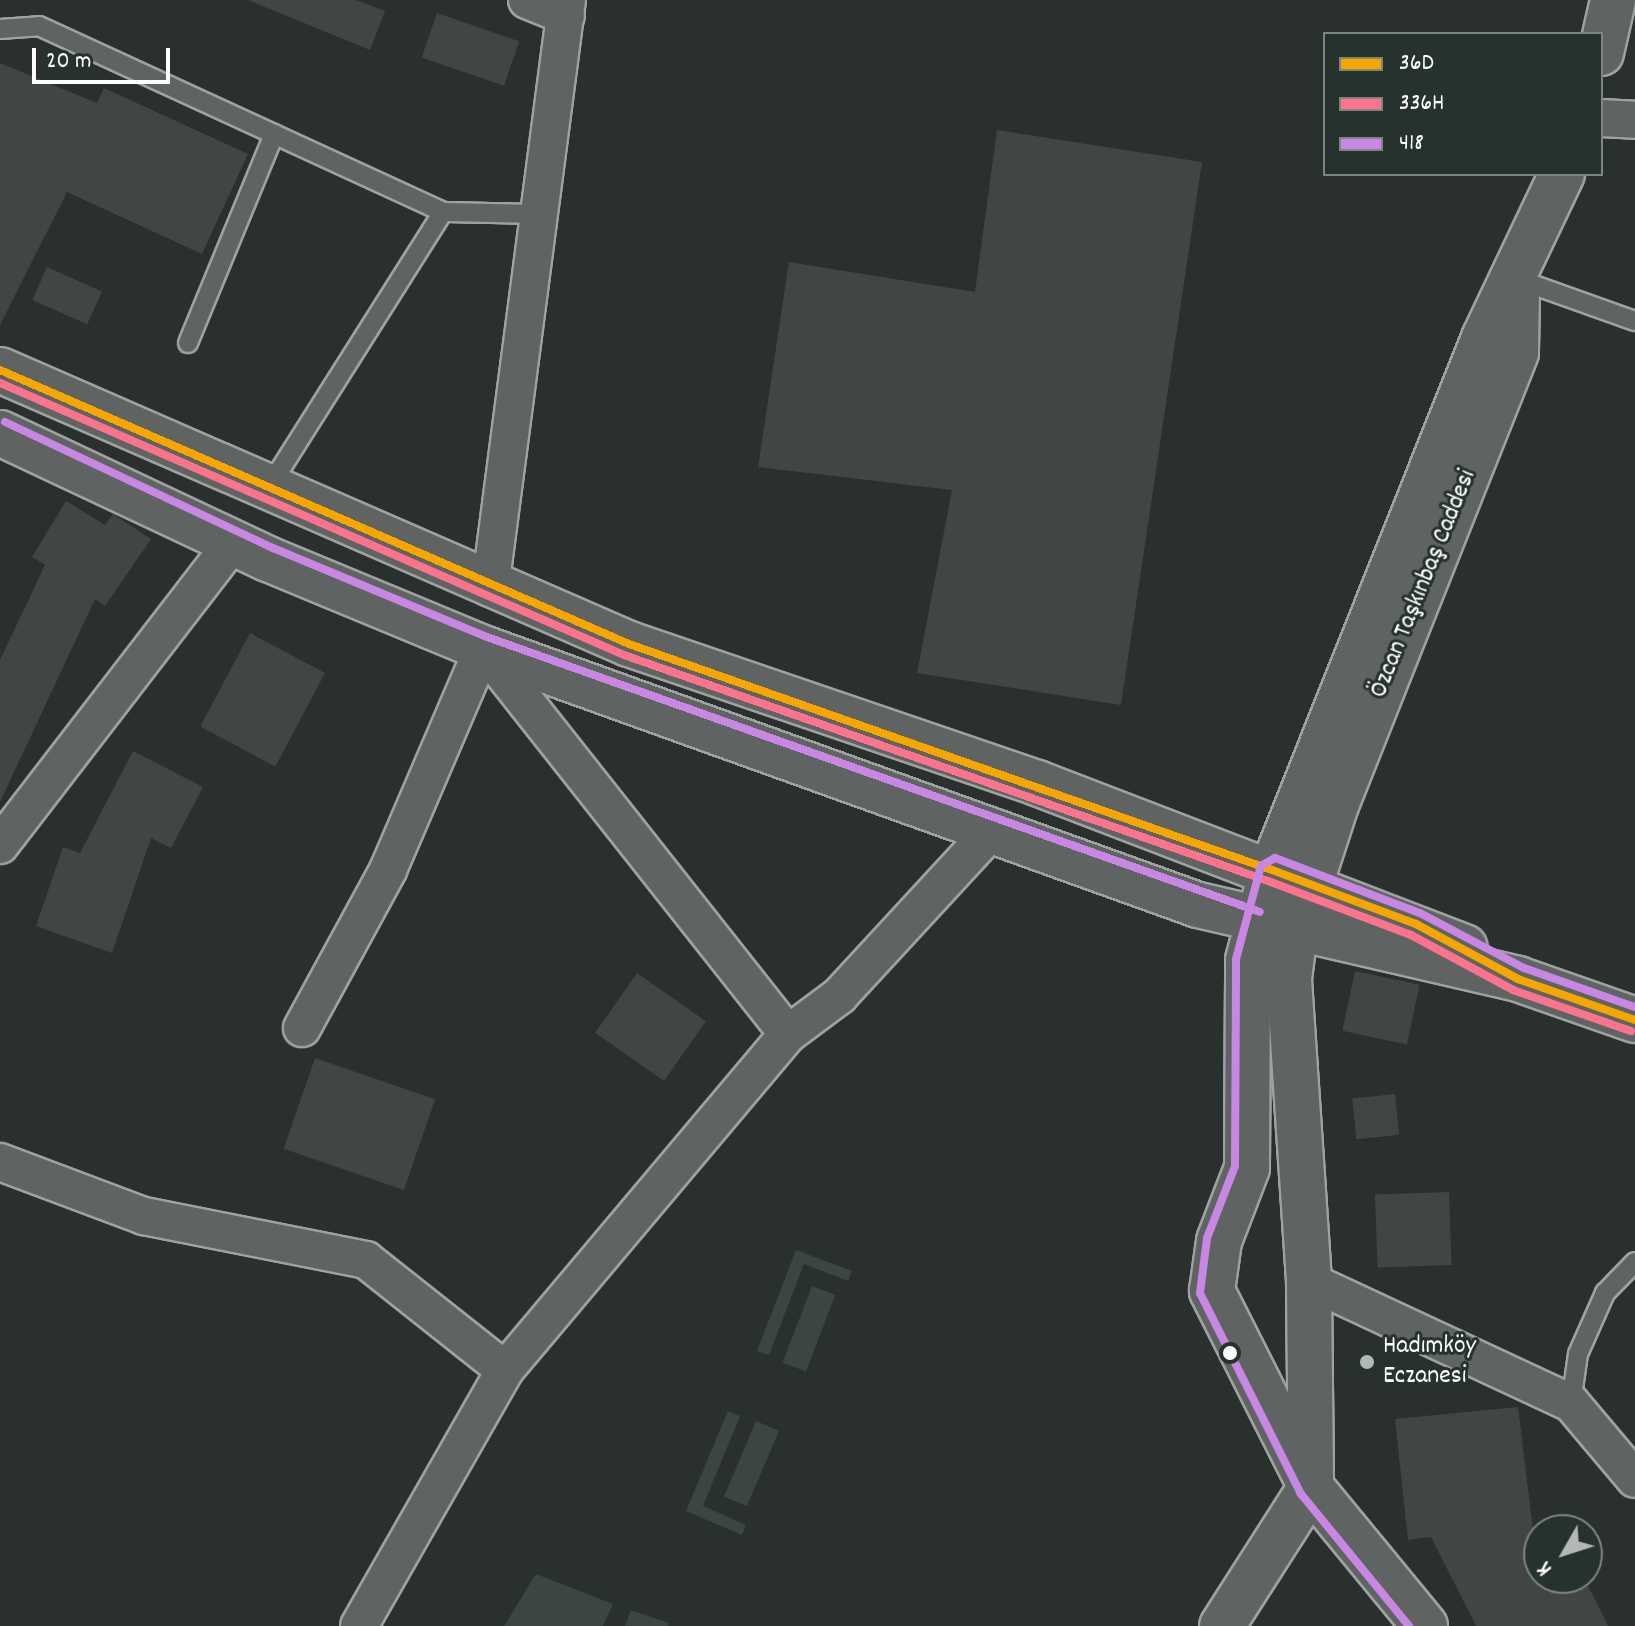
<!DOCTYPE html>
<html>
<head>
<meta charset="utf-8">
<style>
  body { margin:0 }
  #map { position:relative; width:1635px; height:1626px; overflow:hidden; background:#29302d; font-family:Dekko,sans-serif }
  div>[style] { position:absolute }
  .green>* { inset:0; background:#3b4641; transform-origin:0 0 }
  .building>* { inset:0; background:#414644; transform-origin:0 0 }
  .roads { filter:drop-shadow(2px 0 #9fa2a0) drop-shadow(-2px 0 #9fa2a0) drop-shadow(0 2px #9fa2a0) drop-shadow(0 -2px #9fa2a0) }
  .lane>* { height:18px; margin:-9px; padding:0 9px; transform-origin:9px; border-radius:9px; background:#5f6362 }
  .street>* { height:36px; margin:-18px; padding:0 18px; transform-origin:18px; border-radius:18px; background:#5f6362 }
  .secondary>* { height:44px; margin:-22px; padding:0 22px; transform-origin:22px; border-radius:22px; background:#5f6362 }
  .bus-1>* { height:8px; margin:-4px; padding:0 4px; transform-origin:4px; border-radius:4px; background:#f7a600 }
  .bus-2>* { height:8px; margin:-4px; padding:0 4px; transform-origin:4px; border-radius:4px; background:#fc738d }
  .bus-3>* { height:8px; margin:-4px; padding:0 4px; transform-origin:4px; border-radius:4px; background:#c787e3 }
  .dots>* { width:22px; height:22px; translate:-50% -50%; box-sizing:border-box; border:4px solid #26332d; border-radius:50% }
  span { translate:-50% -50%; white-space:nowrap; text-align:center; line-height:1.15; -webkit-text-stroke:6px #26332d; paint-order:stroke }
  .street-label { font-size:26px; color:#fff }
  .poi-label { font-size:26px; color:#fff }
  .left { translate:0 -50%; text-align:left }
  .legend { position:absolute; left:1323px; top:32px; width:280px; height:144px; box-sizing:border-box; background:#26332d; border:2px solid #7d8581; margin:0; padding:10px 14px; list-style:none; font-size:24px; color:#fff }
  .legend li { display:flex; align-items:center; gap:16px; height:40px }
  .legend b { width:40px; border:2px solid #7d8581 }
  .north { position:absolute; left:1523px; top:1514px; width:80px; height:80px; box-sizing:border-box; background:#26332d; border:2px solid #7d8581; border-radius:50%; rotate:231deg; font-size:22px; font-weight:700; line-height:32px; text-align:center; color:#fff }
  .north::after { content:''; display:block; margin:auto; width:28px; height:36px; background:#b4b7b6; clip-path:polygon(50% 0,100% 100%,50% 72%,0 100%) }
  .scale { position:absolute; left:32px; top:48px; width:138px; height:36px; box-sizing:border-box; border:4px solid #fff; border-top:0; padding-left:10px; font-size:24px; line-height:28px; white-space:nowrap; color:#fff; -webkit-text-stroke:6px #26332d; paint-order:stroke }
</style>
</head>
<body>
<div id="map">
  <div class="green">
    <div style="clip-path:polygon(796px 1250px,852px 1271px,848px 1281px,804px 1264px,769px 1355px,757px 1351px)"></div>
    <div style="left:812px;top:1286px;width:25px;height:82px;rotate:21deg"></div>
    <div style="clip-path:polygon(728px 1411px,740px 1416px,703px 1506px,746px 1525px,742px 1535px,686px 1511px)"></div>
    <div style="left:756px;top:1421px;width:25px;height:82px;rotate:23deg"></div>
    <div style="clip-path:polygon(536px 1574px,613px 1604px,603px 1626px,504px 1626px)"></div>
    <div style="clip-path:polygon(631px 1610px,669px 1623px,668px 1626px,625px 1626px)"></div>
  </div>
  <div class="building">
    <div style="clip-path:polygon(248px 0,356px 0,385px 11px,370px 50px)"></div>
    <div style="left:437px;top:13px;width:87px;height:47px;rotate:19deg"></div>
    <div style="clip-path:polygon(0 63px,97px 103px,104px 88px,248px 154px,202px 254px,67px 192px,0 325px)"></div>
    <div style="clip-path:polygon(997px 130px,1202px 162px,1121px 705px,917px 673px,952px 490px,758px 467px,789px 262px,975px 292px)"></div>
    <div style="left:47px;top:267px;width:60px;height:36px;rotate:24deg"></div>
    <div style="clip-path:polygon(66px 501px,105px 525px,113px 514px,151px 539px,105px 606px,95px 599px,0 802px,0 660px,45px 565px,32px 557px)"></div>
    <div style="left:250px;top:633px;width:85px;height:106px;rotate:28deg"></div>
    <div style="clip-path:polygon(133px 751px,203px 787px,171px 848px,151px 838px,112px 953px,36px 926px,63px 847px,80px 853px)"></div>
    <div style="left:1355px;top:971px;width:66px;height:61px;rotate:12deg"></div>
    <div style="left:637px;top:973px;width:84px;height:73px;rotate:35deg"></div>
    <div style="left:315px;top:1058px;width:127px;height:96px;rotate:19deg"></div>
    <div style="left:1395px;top:1094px;width:41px;height:43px;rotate:84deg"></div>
    <div style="left:1449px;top:1192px;width:73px;height:74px;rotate:88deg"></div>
    <div style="clip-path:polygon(1518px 1407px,1539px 1578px,1584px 1578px,1608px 1626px,1476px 1626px,1431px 1537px,1408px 1540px,1395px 1419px)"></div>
  </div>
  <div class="roads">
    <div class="lane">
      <div style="left:0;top:29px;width:39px;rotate:-4deg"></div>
      <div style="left:39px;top:26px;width:445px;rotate:24.7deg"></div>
      <div style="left:443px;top:212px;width:96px;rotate:1.2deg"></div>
      <div style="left:1517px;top:279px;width:125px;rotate:19.6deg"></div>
      <div style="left:188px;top:343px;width:226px;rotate:-67.6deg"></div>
      <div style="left:271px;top:484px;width:322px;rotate:-57.7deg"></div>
      <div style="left:1571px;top:1403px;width:49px;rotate:-81.9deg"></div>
      <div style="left:1578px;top:1354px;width:67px;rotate:-66.1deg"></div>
      <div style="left:1605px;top:1293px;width:43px;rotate:-45.9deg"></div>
    </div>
    <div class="street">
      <div style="left:527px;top:0;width:42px;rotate:22.3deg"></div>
      <div style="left:1601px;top:118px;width:34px;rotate:3deg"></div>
      <div style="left:490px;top:588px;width:593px;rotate:-82.54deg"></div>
      <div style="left:0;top:845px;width:382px;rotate:-52.4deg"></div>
      <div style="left:302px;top:1028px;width:180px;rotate:-61.4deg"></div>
      <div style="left:388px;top:870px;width:241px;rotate:-66.8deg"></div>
      <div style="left:483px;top:648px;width:492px;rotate:51.7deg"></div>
      <div style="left:0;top:1162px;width:154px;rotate:20.6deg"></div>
      <div style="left:144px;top:1216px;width:226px;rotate:11.2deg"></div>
      <div style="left:366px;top:1260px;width:177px;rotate:38.4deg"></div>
      <div style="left:1309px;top:1281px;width:289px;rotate:25deg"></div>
      <div style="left:1571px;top:1403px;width:99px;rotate:49.9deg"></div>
      <div style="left:359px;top:1626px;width:295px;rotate:-60.3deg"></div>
      <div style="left:505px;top:1370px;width:439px;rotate:-49.9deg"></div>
      <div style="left:788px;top:1034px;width:64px;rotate:-36.7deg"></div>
      <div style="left:839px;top:996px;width:229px;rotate:-47.3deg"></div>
    </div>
    <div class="secondary">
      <div style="left:1601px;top:53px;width:54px;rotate:-77.2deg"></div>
      <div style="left:0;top:370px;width:686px;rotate:23.54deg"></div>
      <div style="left:629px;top:644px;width:431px;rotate:18.8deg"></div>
      <div style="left:1037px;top:783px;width:458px;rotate:21deg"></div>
      <div style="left:0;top:433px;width:296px;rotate:25.2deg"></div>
      <div style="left:268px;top:559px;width:233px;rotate:22.5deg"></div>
      <div style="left:483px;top:648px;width:760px;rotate:19.77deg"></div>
      <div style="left:1198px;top:905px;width:328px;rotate:13deg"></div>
      <div style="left:1518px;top:979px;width:124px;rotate:19.3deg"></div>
      <div style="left:1311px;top:1479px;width:198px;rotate:-90.6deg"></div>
      <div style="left:1309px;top:1281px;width:303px;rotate:-93.8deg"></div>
      <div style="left:1289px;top:979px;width:48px;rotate:-82.9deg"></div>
      <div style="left:1295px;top:931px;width:133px;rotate:-72deg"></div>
      <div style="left:1336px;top:805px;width:487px;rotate:-68.3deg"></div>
      <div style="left:1516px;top:352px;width:66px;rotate:-89.1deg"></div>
      <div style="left:1222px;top:1626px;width:165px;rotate:-57.4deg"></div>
      <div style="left:1425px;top:1626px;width:180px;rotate:-129.4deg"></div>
      <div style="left:1311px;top:1487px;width:220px;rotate:-116.8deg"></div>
      <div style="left:1212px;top:1291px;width:50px;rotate:-82deg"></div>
      <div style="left:1219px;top:1241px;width:78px;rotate:-69deg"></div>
      <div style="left:1247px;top:1168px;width:208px;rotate:-89.7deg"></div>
      <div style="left:1248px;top:960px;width:93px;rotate:-75.1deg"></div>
      <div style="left:1272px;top:870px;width:573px;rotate:-68.27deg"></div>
      <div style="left:1484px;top:338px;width:182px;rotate:-64.6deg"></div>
    </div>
  </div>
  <div class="bus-1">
    <div style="left:0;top:370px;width:686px;rotate:23.54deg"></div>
    <div style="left:629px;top:644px;width:682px;rotate:19.37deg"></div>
    <div style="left:1272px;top:870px;width:154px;rotate:20.6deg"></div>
    <div style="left:1416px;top:924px;width:116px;rotate:28.3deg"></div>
    <div style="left:1518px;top:979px;width:124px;rotate:19.3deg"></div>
  </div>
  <div class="bus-2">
    <div style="left:0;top:383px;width:681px;rotate:23.55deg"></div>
    <div style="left:624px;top:655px;width:683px;rotate:19.34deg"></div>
    <div style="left:1268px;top:881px;width:153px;rotate:20.7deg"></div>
    <div style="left:1411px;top:935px;width:116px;rotate:28.3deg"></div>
    <div style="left:1513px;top:990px;width:125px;rotate:19.2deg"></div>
  </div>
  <div class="bus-3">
    <div style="left:5px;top:422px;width:296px;rotate:25.2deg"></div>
    <div style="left:273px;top:548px;width:232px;rotate:22.6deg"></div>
    <div style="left:487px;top:637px;width:820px;rotate:19.58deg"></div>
    <div style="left:1409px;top:1626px;width:171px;rotate:-129.3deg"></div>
    <div style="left:1301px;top:1494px;width:225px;rotate:-116.7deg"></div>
    <div style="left:1200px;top:1293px;width:55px;rotate:-82.7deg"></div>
    <div style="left:1207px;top:1238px;width:77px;rotate:-68.7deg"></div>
    <div style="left:1235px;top:1166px;width:207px;rotate:-89.7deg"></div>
    <div style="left:1236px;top:959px;width:96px;rotate:-75deg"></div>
    <div style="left:1261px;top:866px;width:16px;rotate:-30deg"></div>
    <div style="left:1275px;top:858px;width:155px;rotate:20.8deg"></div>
    <div style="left:1420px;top:913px;width:118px;rotate:27.9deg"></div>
    <div style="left:1524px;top:968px;width:118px;rotate:19.4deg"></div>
  </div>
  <div class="dots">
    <div style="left:1230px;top:1353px;background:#fff"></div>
    <div style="left:1367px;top:1362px;background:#b4b7b6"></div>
  </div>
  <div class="street-label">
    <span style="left:1424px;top:584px;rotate:-68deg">Özcan Taşkınbaş Caddesi</span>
  </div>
  <div class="poi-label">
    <span class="left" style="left:1383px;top:1362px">Hadımköy<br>Eczanesi</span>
  </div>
  <ul class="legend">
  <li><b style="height:10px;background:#f7a600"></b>36D</li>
  <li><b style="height:10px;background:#fc738d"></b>336H</li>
  <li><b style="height:10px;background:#c787e3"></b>418</li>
  </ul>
  <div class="north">K</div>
  <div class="scale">20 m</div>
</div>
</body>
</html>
